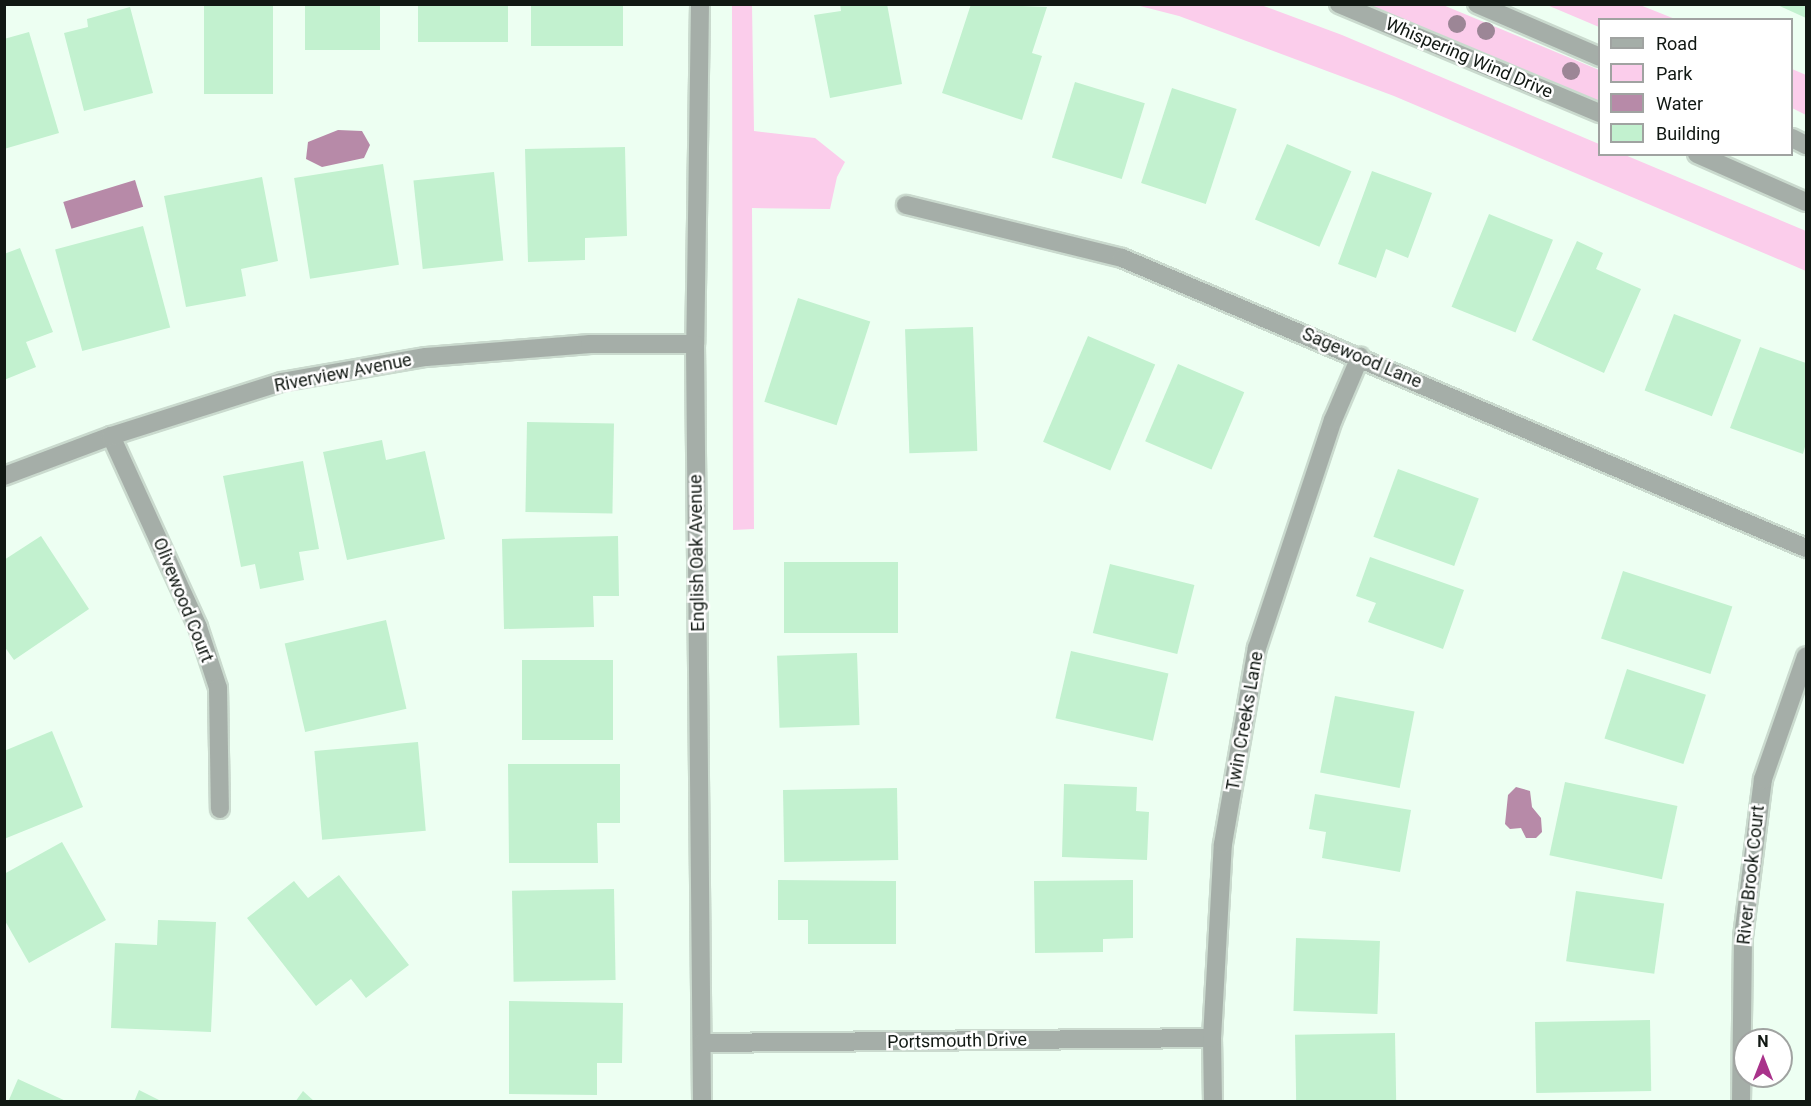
<!DOCTYPE html>
<html>
<head>
<meta charset="utf-8">
<style>
  body { margin:0 }
  #map { position:relative; width:1811px; height:1106px; overflow:hidden; background:#edfff2; font-family:Roboto,sans-serif }
  div>[style] { position:absolute }
  .green>* { inset:0; background:#fbcdeb }
  .water>* { inset:0; background:#b78aa8; transform-origin:0 0 }
  .building>* { inset:0; background:#c2f1cf; transform-origin:0 0 }
  .roads { filter:drop-shadow(2px 0 #cadace) drop-shadow(-2px 0 #cadace) drop-shadow(0 2px #cadace) drop-shadow(0 -2px #cadace) }
  .minor>* { height:18px; margin:-9px; padding:0 9px; transform-origin:9px; border-radius:9px; background:#a5aea8 }
  .tertiary>* { height:18px; margin:-9px; padding:0 9px; transform-origin:9px; border-radius:9px; background:#a5aea8 }
  .trees>* { width:18px; height:18px; margin:-9px; border-radius:50%; background:#9c8696 }
  span { translate:-50% -50%; white-space:nowrap; text-align:center; line-height:1.15; -webkit-text-stroke:5px #fff; paint-order:stroke }
  .street-label { font-size:18px; color:#111813 }
  .frame { position:absolute; inset:0; border:6px solid #111813; pointer-events:none }
  .legend { position:absolute; left:1598px; top:18px; width:195px; height:138px; box-sizing:border-box; background:#fff; border:2px solid #a0a3a1; margin:0; padding:8px 10px; list-style:none; font-size:18px; color:#111813 }
  .legend li { display:flex; align-items:center; gap:12px; height:30px }
  .legend b { width:30px; border:2px solid #a0a3a1 }
  .north { position:absolute; left:1733px; top:1028px; width:60px; height:60px; box-sizing:border-box; background:#fff; border:2px solid #a0a3a1; border-radius:50%; rotate:0deg; font-size:16px; font-weight:700; line-height:24px; text-align:center; color:#111813 }
  .north::after { content:''; display:block; margin:auto; width:21px; height:27px; background:#a9338b; clip-path:polygon(50% 0,100% 100%,50% 72%,0 100%) }
</style>
</head>
<body>
<div id="map">
  <div class="green">
    <div style="clip-path:polygon(732px 5px,752px 5px,754px 131px,815px 138px,845px 162px,837px 177px,830px 209px,752px 208px,754px 529px,733px 530px)"></div>
    <div style="clip-path:polygon(1136px 5px,1261px 5px,1342px 35px,1599px 144px,1600px 154px,1625px 155px,1806px 231px,1806px 271px,1394px 96px,1179px 16px)"></div>
    <div style="clip-path:polygon(1369px 5px,1443px 5px,1599px 70px,1599px 101px)"></div>
    <div style="clip-path:polygon(1547px 5px,1640px 5px,1675px 19px,1600px 20px,1599px 27px)"></div>
    <div style="clip-path:polygon(1792px 69px,1806px 75px,1806px 115px,1792px 108px)"></div>
  </div>
  <div class="water">
    <div style="clip-path:polygon(338px 130px,362px 131px,370px 145px,364px 158px,322px 167px,306px 159px,308px 142px)"></div>
    <div style="left:135px;top:180px;width:28px;height:75px;rotate:73deg"></div>
    <div style="clip-path:polygon(1516px 787px,1530px 791px,1532px 807px,1541px 818px,1542px 832px,1536px 838px,1526px 838px,1521px 828px,1510px 829px,1505px 824px,1508px 795px)"></div>
  </div>
  <div class="building">
    <div style="left:204px;top:4px;width:69px;height:90px"></div>
    <div style="left:418px;top:4px;width:90px;height:38px"></div>
    <div style="left:531px;top:4px;width:92px;height:42px"></div>
    <div style="clip-path:polygon(840px 4px,887px 4px,902px 84px,830px 98px,814px 15px,841px 11px)"></div>
    <div style="clip-path:polygon(971px 4px,1047px 7px,1032px 53px,1042px 56px,1022px 120px,942px 93px)"></div>
    <div style="clip-path:polygon(1775px 4px,1806px 4px,1806px 18px)"></div>
    <div style="left:305px;top:5px;width:75px;height:45px"></div>
    <div style="clip-path:polygon(130px 7px,153px 93px,84px 111px,64px 33px,88px 27px,87px 19px)"></div>
    <div style="clip-path:polygon(29px 32px,59px 133px,4px 149px,4px 39px)"></div>
    <div style="left:1075px;top:82px;width:73px;height:79px;rotate:17deg"></div>
    <div style="left:1172px;top:88px;width:68px;height:100px;rotate:18deg"></div>
    <div style="left:1287px;top:144px;width:70px;height:82px;rotate:23deg"></div>
    <div style="clip-path:polygon(625px 147px,627px 236px,585px 238px,585px 260px,528px 262px,525px 149px)"></div>
    <div style="left:383px;top:164px;width:102px;height:90px;rotate:81deg"></div>
    <div style="clip-path:polygon(1372px 171px,1432px 193px,1408px 258px,1386px 249px,1376px 278px,1338px 264px)"></div>
    <div style="left:494px;top:172px;width:89px;height:81px;rotate:84deg"></div>
    <div style="clip-path:polygon(262px 177px,278px 261px,241px 269px,246px 296px,186px 307px,164px 196px)"></div>
    <div style="left:1489px;top:214px;width:69px;height:100px;rotate:22deg"></div>
    <div style="left:143px;top:226px;width:105px;height:91px;rotate:75deg"></div>
    <div style="clip-path:polygon(1577px 241px,1603px 253px,1596px 269px,1641px 289px,1604px 373px,1532px 340px)"></div>
    <div style="clip-path:polygon(20px 248px,53px 332px,26px 342px,36px 367px,4px 380px,4px 254px)"></div>
    <div style="left:798px;top:298px;width:76px;height:109px;rotate:18deg"></div>
    <div style="left:1674px;top:314px;width:72px;height:82px;rotate:21deg"></div>
    <div style="left:973px;top:327px;width:124px;height:68px;rotate:88deg"></div>
    <div style="left:1088px;top:336px;width:73px;height:115px;rotate:23deg"></div>
    <div style="clip-path:polygon(1760px 347px,1806px 363px,1806px 443px,1803px 454px,1730px 428px)"></div>
    <div style="left:1178px;top:364px;width:72px;height:84px;rotate:23deg"></div>
    <div style="left:527px;top:422px;width:87px;height:90px;rotate:1deg"></div>
    <div style="clip-path:polygon(382px 440px,386px 460px,425px 451px,445px 539px,347px 560px,323px 452px)"></div>
    <div style="clip-path:polygon(303px 461px,319px 549px,299px 552px,304px 580px,260px 589px,255px 564px,241px 567px,223px 476px)"></div>
    <div style="left:1398px;top:469px;width:86px;height:72px;rotate:20deg"></div>
    <div style="clip-path:polygon(41px 536px,89px 609px,14px 660px,4px 646px,4px 560px)"></div>
    <div style="clip-path:polygon(618px 536px,619px 596px,593px 596px,594px 627px,504px 629px,502px 539px)"></div>
    <div style="clip-path:polygon(1370px 557px,1464px 590px,1443px 649px,1368px 622px,1376px 603px,1356px 596px)"></div>
    <div style="left:784px;top:562px;width:114px;height:71px"></div>
    <div style="left:1110px;top:564px;width:87px;height:71px;rotate:14deg"></div>
    <div style="left:1623px;top:571px;width:115px;height:71px;rotate:18deg"></div>
    <div style="left:386px;top:620px;width:91px;height:104px;rotate:77deg"></div>
    <div style="left:1071px;top:651px;width:100px;height:69px;rotate:13deg"></div>
    <div style="left:857px;top:653px;width:72px;height:80px;rotate:88deg"></div>
    <div style="left:522px;top:660px;width:91px;height:80px"></div>
    <div style="left:1627px;top:669px;width:83px;height:73px;rotate:18deg"></div>
    <div style="left:1335px;top:696px;width:81px;height:78px;rotate:11deg"></div>
    <div style="clip-path:polygon(52px 731px,83px 807px,4px 839px,4px 751px)"></div>
    <div style="left:418px;top:742px;width:89px;height:104px;rotate:85deg"></div>
    <div style="clip-path:polygon(508px 764px,620px 764px,620px 823px,597px 823px,598px 863px,509px 863px)"></div>
    <div style="left:1565px;top:782px;width:115px;height:75px;rotate:12deg"></div>
    <div style="clip-path:polygon(1064px 784px,1137px 787px,1136px 811px,1149px 812px,1147px 860px,1062px 857px)"></div>
    <div style="left:897px;top:788px;width:72px;height:114px;rotate:89deg"></div>
    <div style="clip-path:polygon(1315px 794px,1411px 810px,1400px 872px,1322px 858px,1326px 832px,1309px 829px)"></div>
    <div style="clip-path:polygon(62px 842px,106px 920px,29px 963px,4px 919px,4px 874px)"></div>
    <div style="clip-path:polygon(339px 875px,409px 965px,366px 998px,351px 979px,316px 1006px,247px 918px,294px 881px,308px 898px)"></div>
    <div style="clip-path:polygon(778px 880px,896px 881px,896px 944px,808px 944px,808px 920px,778px 920px)"></div>
    <div style="clip-path:polygon(1133px 880px,1133px 938px,1103px 939px,1103px 952px,1035px 953px,1034px 881px)"></div>
    <div style="left:614px;top:889px;width:91px;height:102px;rotate:89deg"></div>
    <div style="left:1576px;top:891px;width:89px;height:71px;rotate:8deg"></div>
    <div style="clip-path:polygon(158px 920px,216px 922px,211px 1032px,111px 1028px,115px 943px,157px 945px)"></div>
    <div style="left:1296px;top:938px;width:84px;height:73px;rotate:2deg"></div>
    <div style="clip-path:polygon(509px 1001px,623px 1003px,622px 1063px,597px 1063px,597px 1095px,509px 1094px)"></div>
    <div style="left:1650px;top:1020px;width:71px;height:115px;rotate:89deg"></div>
    <div style="left:1395px;top:1033px;width:69px;height:100px;rotate:89deg"></div>
    <div style="clip-path:polygon(18px 1079px,68px 1102px,8px 1102px)"></div>
    <div style="clip-path:polygon(139px 1090px,163px 1102px,134px 1102px)"></div>
    <div style="clip-path:polygon(303px 1091px,315px 1102px,295px 1102px)"></div>
  </div>
  <div class="roads">
    <div class="minor">
      <div style="left:700px;top:4px;width:340px;rotate:90.8deg"></div>
      <div style="left:695px;top:344px;width:758px;rotate:89.47deg"></div>
      <div style="left:906px;top:205px;width:222px;rotate:13.8deg"></div>
      <div style="left:1122px;top:258px;width:743px;rotate:22.98deg"></div>
      <div style="left:111px;top:436px;width:210px;rotate:65.5deg"></div>
      <div style="left:198px;top:627px;width:64px;rotate:71.8deg"></div>
      <div style="left:218px;top:688px;width:121px;rotate:89.1deg"></div>
      <div style="left:4px;top:476px;width:114px;rotate:-20.5deg"></div>
      <div style="left:111px;top:436px;width:178px;rotate:-17.6deg"></div>
      <div style="left:281px;top:382px;width:147px;rotate:-9.8deg"></div>
      <div style="left:426px;top:357px;width:165px;rotate:-4.5deg"></div>
      <div style="left:590px;top:344px;width:105px"></div>
      <div style="left:702px;top:1043px;width:510px;rotate:-0.56deg"></div>
      <div style="left:1213px;top:1102px;width:64px;rotate:-90.9deg"></div>
      <div style="left:1212px;top:1038px;width:194px;rotate:-86.8deg"></div>
      <div style="left:1223px;top:844px;width:199px;rotate:-80.2deg"></div>
      <div style="left:1257px;top:648px;width:240px;rotate:-71.6deg"></div>
      <div style="left:1333px;top:420px;width:69px;rotate:-66.8deg"></div>
      <div style="left:1741px;top:1102px;width:165px;rotate:-89.3deg"></div>
      <div style="left:1743px;top:937px;width:159px;rotate:-82.8deg"></div>
      <div style="left:1763px;top:779px;width:130px;rotate:-70.7deg"></div>
    </div>
    <div class="tertiary">
      <div style="left:1339px;top:4px;width:283px;rotate:22.7deg"></div>
      <div style="left:1477px;top:4px;width:134px;rotate:23.3deg"></div>
      <div style="left:1792px;top:138px;width:16px;rotate:27deg"></div>
      <div style="left:1697px;top:154px;width:119px;rotate:23.8deg"></div>
    </div>
  </div>
  <div class="trees">
    <div style="left:1457px;top:24px"></div>
    <div style="left:1486px;top:31px"></div>
    <div style="left:1571px;top:71px"></div>
  </div>
  <div class="street-label">
    <span style="left:1469px;top:58px;rotate:23deg">Whispering Wind Drive</span>
    <span style="left:1362px;top:358px;rotate:23deg">Sagewood Lane</span>
    <span style="left:343px;top:373px;rotate:-11deg">Riverview Avenue</span>
    <span style="left:697px;top:553px;rotate:-91deg">English Oak Avenue</span>
    <span style="left:183px;top:600px;rotate:68deg">Olivewood Court</span>
    <span style="left:1245px;top:721px;rotate:-80deg">Twin Creeks Lane</span>
    <span style="left:1751px;top:875px;rotate:-84deg">River Brook Court</span>
    <span style="left:957px;top:1041px;rotate:-1deg">Portsmouth Drive</span>
  </div>
  <div class="frame"></div>
  <ul class="legend">
  <li><b style="height:8px;background:#a5aea8"></b>Road</li>
  <li><b style="height:16px;background:#fbcdeb"></b>Park</li>
  <li><b style="height:16px;background:#b78aa8"></b>Water</li>
  <li><b style="height:16px;background:#c2f1cf"></b>Building</li>
  </ul>
  <div class="north">N</div>
</div>
</body>
</html>
